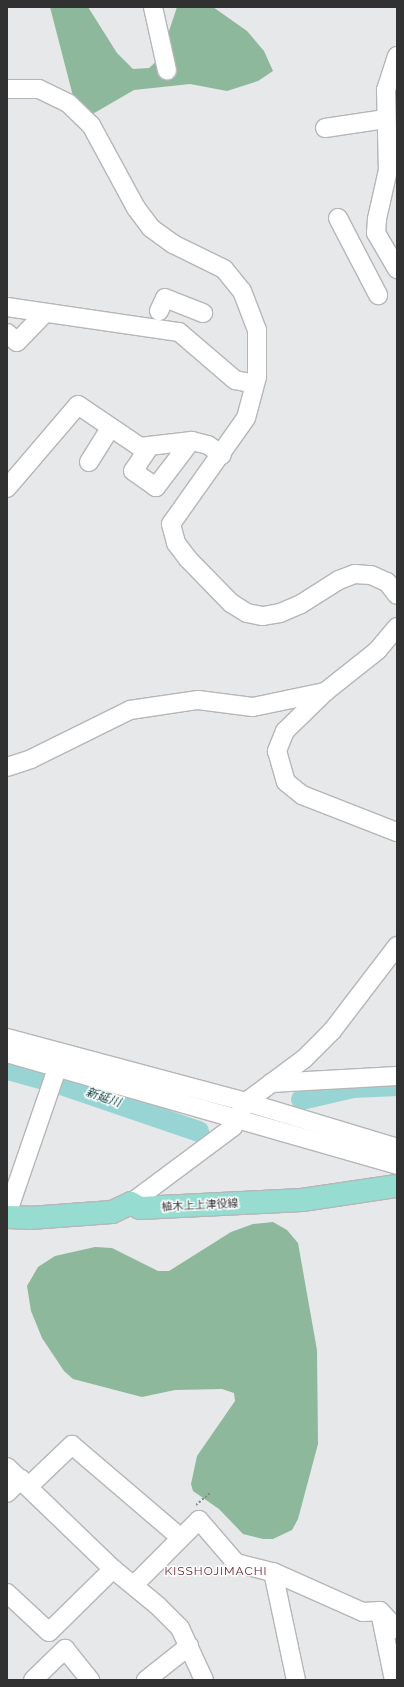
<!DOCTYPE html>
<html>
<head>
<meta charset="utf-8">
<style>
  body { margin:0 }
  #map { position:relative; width:404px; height:1687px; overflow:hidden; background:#e7e8e9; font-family:Raleway,"Noto Sans JP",sans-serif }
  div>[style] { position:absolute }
  .forest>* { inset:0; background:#8eb89b }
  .river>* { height:21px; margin:-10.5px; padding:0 10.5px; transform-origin:10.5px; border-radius:10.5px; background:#99d4d5 }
  .path>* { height:2px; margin-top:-1px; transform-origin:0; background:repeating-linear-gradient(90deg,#868787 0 2px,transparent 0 4px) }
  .roads { filter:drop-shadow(1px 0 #b5b6b7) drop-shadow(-1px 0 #b5b6b7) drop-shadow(0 1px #b5b6b7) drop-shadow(0 -1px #b5b6b7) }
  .minor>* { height:18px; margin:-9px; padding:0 9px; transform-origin:9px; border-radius:9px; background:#fff }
  .major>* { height:22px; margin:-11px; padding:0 11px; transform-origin:11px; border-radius:11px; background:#97dcd1 }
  span { translate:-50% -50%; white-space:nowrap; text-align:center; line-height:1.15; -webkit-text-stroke:3px #fff; paint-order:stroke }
  .street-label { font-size:11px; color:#313131 }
  .water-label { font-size:12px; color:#003a3b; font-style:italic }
  .neighbourhood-label { font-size:12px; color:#6d272f; letter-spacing:1px }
  .frame { position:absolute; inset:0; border:8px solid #313131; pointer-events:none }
</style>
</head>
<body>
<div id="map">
  <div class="forest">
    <div style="clip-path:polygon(50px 7px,88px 7px,117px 53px,133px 69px,149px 68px,160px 58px,177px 7px,213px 7px,247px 31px,264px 51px,273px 71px,258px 81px,227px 91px,190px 84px,134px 90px,84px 119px,75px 104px)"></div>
    <div style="clip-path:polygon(273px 1222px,287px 1230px,298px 1243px,317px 1350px,318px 1444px,298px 1519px,292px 1530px,273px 1539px,263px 1539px,243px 1534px,219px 1509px,193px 1491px,191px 1484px,197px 1456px,235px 1401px,234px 1393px,222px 1389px,175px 1390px,142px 1397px,73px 1379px,64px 1371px,42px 1338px,31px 1311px,27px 1286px,38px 1267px,55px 1256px,95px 1247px,112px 1248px,158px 1271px,169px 1271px,231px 1232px,253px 1224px)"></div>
  </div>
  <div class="river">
    <div style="left:7px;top:1069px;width:53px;rotate:15.4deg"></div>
    <div style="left:58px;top:1083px;width:148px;rotate:18.9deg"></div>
    <div style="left:301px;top:1099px;width:53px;rotate:-13deg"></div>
    <div style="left:353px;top:1087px;width:44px;rotate:-2.6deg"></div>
  </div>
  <div class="path">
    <div style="left:196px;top:1505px;width:18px;rotate:-41deg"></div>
  </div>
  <div class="roads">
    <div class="minor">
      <div style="left:153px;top:7px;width:65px;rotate:77.5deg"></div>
      <div style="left:397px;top:56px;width:36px;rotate:108deg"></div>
      <div style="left:386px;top:90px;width:80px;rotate:88.6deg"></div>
      <div style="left:388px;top:170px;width:50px;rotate:102.7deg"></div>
      <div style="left:377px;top:219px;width:14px;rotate:94deg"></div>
      <div style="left:376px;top:233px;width:42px;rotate:59.7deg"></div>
      <div style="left:7px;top:89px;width:32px"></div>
      <div style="left:39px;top:89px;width:32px;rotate:26deg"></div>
      <div style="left:68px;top:103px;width:32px;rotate:44deg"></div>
      <div style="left:91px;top:125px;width:94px;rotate:61.5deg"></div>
      <div style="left:136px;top:208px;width:25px;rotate:53deg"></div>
      <div style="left:151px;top:228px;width:27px;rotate:36deg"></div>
      <div style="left:173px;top:244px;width:57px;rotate:26.1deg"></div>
      <div style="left:224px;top:269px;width:28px;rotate:51deg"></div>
      <div style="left:242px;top:291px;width:42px;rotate:69deg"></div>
      <div style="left:257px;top:330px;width:47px;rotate:90deg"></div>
      <div style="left:257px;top:377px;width:42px;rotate:105deg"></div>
      <div style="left:246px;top:418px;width:130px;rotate:125.3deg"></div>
      <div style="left:171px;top:524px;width:20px;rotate:75deg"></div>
      <div style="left:176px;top:543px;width:20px;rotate:53deg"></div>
      <div style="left:188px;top:559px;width:62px;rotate:45.7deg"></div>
      <div style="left:231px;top:603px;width:19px;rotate:32deg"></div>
      <div style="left:247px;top:613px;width:16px;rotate:11deg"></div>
      <div style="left:263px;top:616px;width:17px;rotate:-10deg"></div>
      <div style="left:280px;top:613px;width:23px;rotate:-23deg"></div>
      <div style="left:301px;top:604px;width:45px;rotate:-32.3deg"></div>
      <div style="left:339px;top:580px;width:17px;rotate:-21deg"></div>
      <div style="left:355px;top:574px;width:16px;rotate:4deg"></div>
      <div style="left:371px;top:575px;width:17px;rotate:24deg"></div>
      <div style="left:387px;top:582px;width:16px;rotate:52deg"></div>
      <div style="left:325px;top:128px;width:61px;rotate:-8.5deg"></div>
      <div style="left:338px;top:218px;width:87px;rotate:62.5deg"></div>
      <div style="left:7px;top:307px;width:174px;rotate:8.3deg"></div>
      <div style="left:179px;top:332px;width:74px;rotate:40.6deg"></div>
      <div style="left:235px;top:380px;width:20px;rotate:11deg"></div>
      <div style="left:159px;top:311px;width:14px;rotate:-65deg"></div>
      <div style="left:165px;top:298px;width:41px;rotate:21.5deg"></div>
      <div style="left:7px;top:333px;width:13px;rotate:42deg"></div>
      <div style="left:17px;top:342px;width:40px;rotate:-46deg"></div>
      <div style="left:150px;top:446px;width:30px;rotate:124deg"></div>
      <div style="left:133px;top:471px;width:28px;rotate:35deg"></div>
      <div style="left:156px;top:487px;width:58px;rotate:-52.7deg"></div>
      <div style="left:89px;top:462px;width:39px;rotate:-58deg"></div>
      <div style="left:7px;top:488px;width:109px;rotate:-49.5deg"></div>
      <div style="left:78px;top:405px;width:75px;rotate:34.1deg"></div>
      <div style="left:140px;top:447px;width:52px;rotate:-6.6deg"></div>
      <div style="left:192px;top:441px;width:16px;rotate:14deg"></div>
      <div style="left:208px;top:445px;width:17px;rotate:36deg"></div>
      <div style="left:397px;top:627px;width:30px;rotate:130deg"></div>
      <div style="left:378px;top:650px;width:68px;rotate:141.6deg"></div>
      <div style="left:325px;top:692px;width:56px;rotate:135.7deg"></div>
      <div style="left:285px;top:731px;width:22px;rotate:112deg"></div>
      <div style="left:277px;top:751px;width:32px;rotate:74deg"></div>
      <div style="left:286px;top:782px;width:21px;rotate:39deg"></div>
      <div style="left:302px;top:795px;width:102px;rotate:21.3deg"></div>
      <div style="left:7px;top:767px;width:25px;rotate:-18deg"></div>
      <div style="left:31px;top:759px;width:110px;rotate:-26.3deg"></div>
      <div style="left:130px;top:710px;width:69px;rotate:-8.4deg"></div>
      <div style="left:198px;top:700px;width:55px;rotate:7.3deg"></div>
      <div style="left:253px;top:707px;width:74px;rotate:-11.8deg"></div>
      <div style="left:7px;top:1038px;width:247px;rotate:15deg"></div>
      <div style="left:246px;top:1102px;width:158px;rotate:16.9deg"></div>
      <div style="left:7px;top:1053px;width:406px;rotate:16deg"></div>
      <div style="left:271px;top:1083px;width:126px;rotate:-3.2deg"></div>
      <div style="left:131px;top:1203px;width:127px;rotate:-36.7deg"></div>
      <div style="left:233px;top:1127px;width:28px;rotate:-63deg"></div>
      <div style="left:246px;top:1102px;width:72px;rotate:-36.6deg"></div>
      <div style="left:304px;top:1059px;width:40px;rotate:-45deg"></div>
      <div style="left:332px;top:1031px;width:107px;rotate:-52.6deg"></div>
      <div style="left:7px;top:1214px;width:166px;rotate:-71deg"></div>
      <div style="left:7px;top:1467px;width:147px;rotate:43.9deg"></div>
      <div style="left:113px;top:1569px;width:58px;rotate:39.4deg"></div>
      <div style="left:158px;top:1606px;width:31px;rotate:45deg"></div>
      <div style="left:180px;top:1628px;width:57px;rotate:65.2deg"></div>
      <div style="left:28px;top:1487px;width:61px;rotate:-43.7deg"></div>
      <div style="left:72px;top:1445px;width:143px;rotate:40.5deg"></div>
      <div style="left:7px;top:1493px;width:20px;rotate:-45deg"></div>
      <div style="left:273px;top:1572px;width:110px;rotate:78deg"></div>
      <div style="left:134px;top:1585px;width:92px;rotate:-45deg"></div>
      <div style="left:199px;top:1520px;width:57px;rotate:49.3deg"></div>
      <div style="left:236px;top:1563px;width:38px;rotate:14deg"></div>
      <div style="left:273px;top:1572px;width:98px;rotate:24deg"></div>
      <div style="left:363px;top:1612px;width:17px;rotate:-3deg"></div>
      <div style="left:380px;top:1611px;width:25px;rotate:47deg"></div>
      <div style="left:7px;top:1593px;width:57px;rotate:42.9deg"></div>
      <div style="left:49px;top:1632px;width:90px;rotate:-44.5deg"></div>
      <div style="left:380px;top:1612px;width:69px;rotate:78.4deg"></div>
      <div style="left:33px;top:1680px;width:45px;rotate:-44.1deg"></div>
      <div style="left:65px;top:1649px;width:40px;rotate:51deg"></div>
      <div style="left:146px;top:1680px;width:55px;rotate:-38.3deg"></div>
    </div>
    <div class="major">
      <div style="left:7px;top:1217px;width:23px;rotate:2deg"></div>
      <div style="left:30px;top:1218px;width:82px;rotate:-4.2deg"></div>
      <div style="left:112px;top:1212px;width:21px;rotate:-25deg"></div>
      <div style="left:131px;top:1203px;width:10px;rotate:29deg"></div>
      <div style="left:140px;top:1208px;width:162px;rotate:-2.8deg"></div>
      <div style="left:302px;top:1200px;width:96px;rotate:-8.4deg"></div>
    </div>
  </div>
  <div class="street-label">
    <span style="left:200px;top:1206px;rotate:-3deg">植木上上津役線</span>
  </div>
  <div class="water-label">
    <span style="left:103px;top:1098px;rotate:19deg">新延川</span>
  </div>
  <div class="neighbourhood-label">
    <span style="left:216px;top:1572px">KISSHOJIMACHI</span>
  </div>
  <div class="frame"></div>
</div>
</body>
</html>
